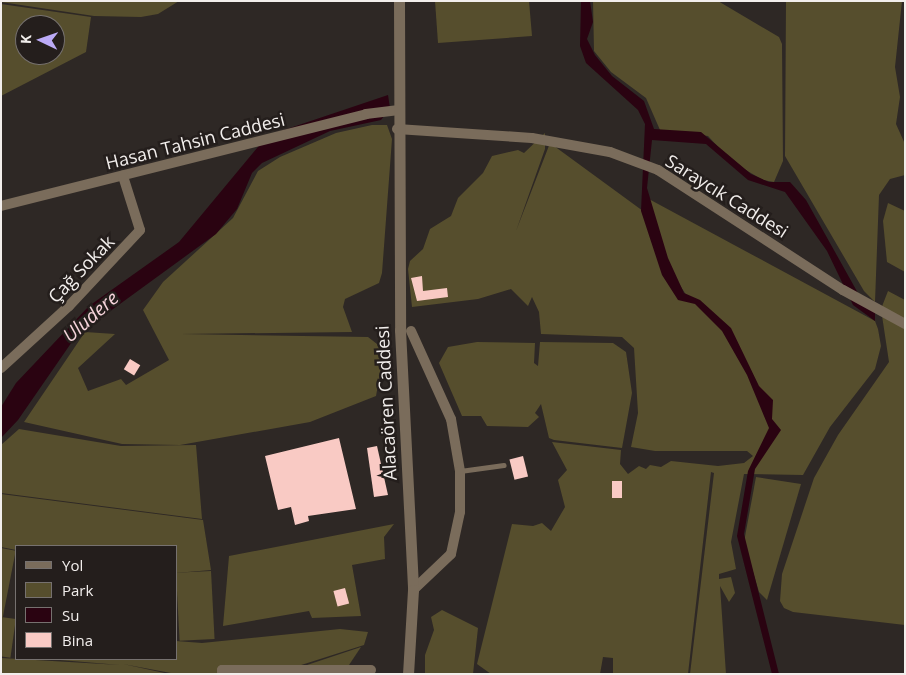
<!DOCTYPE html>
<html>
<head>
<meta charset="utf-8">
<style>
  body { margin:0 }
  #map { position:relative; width:906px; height:675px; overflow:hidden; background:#2e2825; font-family:"Open Sans",sans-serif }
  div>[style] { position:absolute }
  .green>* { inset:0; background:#564e2d; transform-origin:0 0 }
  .water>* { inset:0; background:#2a0311 }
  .building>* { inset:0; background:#f9cac4; transform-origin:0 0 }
  .service>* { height:5px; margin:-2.5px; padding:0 2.5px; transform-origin:2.5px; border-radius:2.5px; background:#7a6c5b }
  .minor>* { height:10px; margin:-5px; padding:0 5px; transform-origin:5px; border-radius:5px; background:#7a6c5b }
  .tertiary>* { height:11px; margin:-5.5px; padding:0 5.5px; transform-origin:5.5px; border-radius:5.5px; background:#7a6c5b }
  span { translate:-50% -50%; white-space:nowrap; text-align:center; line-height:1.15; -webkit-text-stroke:5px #241e1c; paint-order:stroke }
  .street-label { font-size:18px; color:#f2eeec }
  .water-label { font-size:19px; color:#f6d4db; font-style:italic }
  .frame { position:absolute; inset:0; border:2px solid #f2eeec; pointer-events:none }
  .legend { position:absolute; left:15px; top:545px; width:162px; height:115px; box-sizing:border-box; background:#241e1c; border:1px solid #76716f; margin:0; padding:6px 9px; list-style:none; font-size:15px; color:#f2eeec }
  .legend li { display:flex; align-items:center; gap:10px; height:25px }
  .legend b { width:25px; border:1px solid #76716f }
  .north { position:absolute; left:15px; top:15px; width:50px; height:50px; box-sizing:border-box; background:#241e1c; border:1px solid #76716f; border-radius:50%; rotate:273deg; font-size:14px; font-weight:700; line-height:20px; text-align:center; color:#f2eeec }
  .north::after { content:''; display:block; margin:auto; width:18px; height:22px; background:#bbaaf6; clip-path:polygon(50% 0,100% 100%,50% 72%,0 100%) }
</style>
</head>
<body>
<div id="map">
  <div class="green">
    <div style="clip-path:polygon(179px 1px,158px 14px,141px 17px,94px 16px,1px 2px)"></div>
    <div style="clip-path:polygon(435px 1px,529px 1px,532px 36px,438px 43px)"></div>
    <div style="clip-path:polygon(593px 1px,718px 1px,779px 37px,782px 44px,783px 161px,774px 182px,763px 180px,732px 162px,708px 136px,660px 130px,646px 98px,611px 72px,594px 51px)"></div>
    <div style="clip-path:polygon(786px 1px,902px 1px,895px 67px,900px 97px,896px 124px,905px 144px,905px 175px,890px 179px,879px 195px,875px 302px,864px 291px,785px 156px)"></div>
    <div style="clip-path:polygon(evenodd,1px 4px,91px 17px,86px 52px,1px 96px,1px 4px,25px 25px,55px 25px,55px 55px,25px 55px,25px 25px)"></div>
    <div style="clip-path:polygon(372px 125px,387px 125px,392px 139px,382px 273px,379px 283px,345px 299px,343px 307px,352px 332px,181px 334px,368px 337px,377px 344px,383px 357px,376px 396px,310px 422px,180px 445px,122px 444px,24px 422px,85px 332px,115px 334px,78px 368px,88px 391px,121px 379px,126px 385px,169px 360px,143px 310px,163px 282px,233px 218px,258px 171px,280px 157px,336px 133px)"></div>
    <div style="clip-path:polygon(545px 133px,545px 149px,516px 231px,550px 143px,643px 211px,681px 299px,690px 301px,664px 260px,647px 198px,875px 321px,878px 329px,881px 346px,875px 369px,830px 427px,803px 475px,744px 474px,731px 542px,736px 569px,719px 574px,719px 579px,731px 577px,735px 593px,729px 602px,720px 586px,726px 674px,690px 674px,714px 473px,711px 472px,688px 674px,613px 674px,613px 658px,603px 657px,600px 674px,491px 674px,477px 664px,512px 524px,533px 526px,542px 523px,551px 531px,565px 507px,558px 480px,567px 470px,552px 442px,621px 450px,620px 464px,628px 474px,639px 466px,646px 469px,650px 465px,661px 467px,671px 461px,718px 466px,744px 463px,753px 456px,747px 451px,655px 451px,631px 447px,638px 413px,634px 348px,622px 337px,541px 334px,539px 312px,532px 297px,528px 306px,511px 289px,478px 299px,412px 307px,408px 269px,410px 261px,423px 249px,430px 229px,451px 216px,458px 198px,483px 173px,492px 156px,518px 150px,524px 153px)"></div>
    <div style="clip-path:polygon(888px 203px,905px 211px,905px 272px,887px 262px,883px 221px)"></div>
    <div style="clip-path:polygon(888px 291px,905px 300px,905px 625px,793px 612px,784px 608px,780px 601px,782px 574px,814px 478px,838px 435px,889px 362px,881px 309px)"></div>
    <div style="clip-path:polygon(540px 342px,613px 343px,626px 352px,632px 393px,622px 448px,554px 440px,549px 438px,541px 404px,535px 413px,539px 417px,528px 427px,487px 426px,481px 416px,462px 416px,439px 363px,448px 347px,477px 342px,535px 343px,534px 363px,538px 366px)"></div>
    <div style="clip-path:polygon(19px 429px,121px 446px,196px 445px,202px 519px,1px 493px,1px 445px)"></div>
    <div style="clip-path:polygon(756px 477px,801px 484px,767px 600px,759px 592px,744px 542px)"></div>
    <div style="clip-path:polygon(1px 494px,203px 520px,211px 570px,176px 573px,176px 546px,16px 546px,16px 550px,1px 547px)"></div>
    <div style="clip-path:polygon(394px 524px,384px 537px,385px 559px,352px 565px,361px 616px,312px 618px,309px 611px,223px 626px,229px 556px)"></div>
    <div style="left:1px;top:548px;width:15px;height:68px;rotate:11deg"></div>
    <div style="left:211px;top:571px;width:68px;height:35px;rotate:87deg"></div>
    <div style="clip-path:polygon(442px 610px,478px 628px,473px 674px,425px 674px,425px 655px,434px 630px,431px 617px)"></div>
    <div style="left:1px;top:617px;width:15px;height:39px;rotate:8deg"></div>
    <div style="clip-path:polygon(340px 629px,368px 632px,364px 645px,273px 674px,176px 674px,123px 664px,169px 674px,1px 674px,1px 658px,120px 665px,48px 659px,176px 659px,176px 641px,202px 643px)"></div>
    <div style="clip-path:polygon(361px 647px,343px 674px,280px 674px)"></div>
  </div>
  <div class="water">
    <div style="clip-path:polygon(581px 1px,590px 1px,593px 22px,587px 39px,595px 55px,612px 76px,644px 101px,654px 129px,701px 132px,751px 174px,769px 182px,790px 182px,806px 200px,859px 295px,875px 312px,875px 321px,853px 305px,827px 251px,785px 192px,748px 180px,706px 144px,652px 140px,647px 188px,668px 258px,684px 293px,700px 300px,731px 328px,759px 386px,773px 400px,772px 419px,781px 430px,755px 469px,744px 534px,779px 674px,772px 674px,737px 536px,748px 471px,769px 428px,747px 375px,722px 331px,695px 304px,678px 300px,662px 275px,641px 211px,645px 124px,638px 110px,586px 63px,580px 46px)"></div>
    <div style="clip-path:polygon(388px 95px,390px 108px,381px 120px,330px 131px,262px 163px,252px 173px,237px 209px,216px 234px,76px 336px,18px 420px,1px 438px,1px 407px,16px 383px,89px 306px,179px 242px,262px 142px,281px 131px)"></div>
  </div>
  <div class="building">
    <div style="clip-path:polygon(422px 276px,423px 291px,447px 288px,448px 297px,417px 301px,411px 278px)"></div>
    <div style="left:130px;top:359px;width:12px;height:12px;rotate:31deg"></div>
    <div style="clip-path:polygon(339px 438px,356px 509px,308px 516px,309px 521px,295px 525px,291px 507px,278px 510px,265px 456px)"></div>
    <div style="clip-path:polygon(377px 446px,388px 495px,374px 497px,367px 448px)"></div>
    <div style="left:523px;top:456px;width:21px;height:14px;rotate:76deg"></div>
    <div style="left:612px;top:481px;width:10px;height:17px"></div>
    <div style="left:345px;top:588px;width:16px;height:12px;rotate:75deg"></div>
  </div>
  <div class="service">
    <div style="left:460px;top:471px;width:44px;rotate:-7.8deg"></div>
  </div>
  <div class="minor">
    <div style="left:397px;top:129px;width:135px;rotate:3.8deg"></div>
    <div style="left:532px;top:138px;width:79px;rotate:10.2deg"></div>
    <div style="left:610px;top:152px;width:51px;rotate:20.6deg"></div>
    <div style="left:658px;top:170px;width:221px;rotate:33deg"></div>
    <div style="left:843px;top:290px;width:71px;rotate:28.7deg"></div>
    <div style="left:1px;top:206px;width:376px;rotate:-14.1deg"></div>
    <div style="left:366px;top:114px;width:31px;rotate:-7deg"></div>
    <div style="left:411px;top:331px;width:97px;rotate:65.6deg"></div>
    <div style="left:451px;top:419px;width:53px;rotate:80.2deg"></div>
    <div style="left:460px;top:471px;width:41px;rotate:90deg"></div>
    <div style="left:460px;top:512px;width:43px;rotate:102.1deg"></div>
    <div style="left:451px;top:554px;width:52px;rotate:136.5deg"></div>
    <div style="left:1px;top:368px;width:92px;rotate:-42.4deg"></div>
    <div style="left:69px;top:306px;width:104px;rotate:-46.9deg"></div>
    <div style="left:140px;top:230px;width:57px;rotate:-107.5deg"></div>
    <div style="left:222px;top:674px;width:4px;rotate:-90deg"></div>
    <div style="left:222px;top:670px;width:149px"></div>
  </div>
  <div class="tertiary">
    <div style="left:399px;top:1px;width:329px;rotate:89.8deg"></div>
    <div style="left:400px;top:330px;width:260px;rotate:87.1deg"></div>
    <div style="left:413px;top:590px;width:84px;rotate:93.4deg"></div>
  </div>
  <div class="street-label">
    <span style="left:195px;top:141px;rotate:-14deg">Hasan Tahsin Caddesi</span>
    <span style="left:727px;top:196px;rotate:32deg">Saraycık Caddesi</span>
    <span style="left:81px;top:269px;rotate:-46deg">Çağ Sokak</span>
    <span style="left:386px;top:403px;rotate:-93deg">Alacaören Caddesi</span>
  </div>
  <div class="water-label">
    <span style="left:91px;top:317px;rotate:-41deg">Uludere</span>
  </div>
  <div class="frame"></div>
  <ul class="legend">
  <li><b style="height:6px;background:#7a6c5b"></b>Yol</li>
  <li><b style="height:14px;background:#564e2d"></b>Park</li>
  <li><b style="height:14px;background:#2a0311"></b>Su</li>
  <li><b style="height:14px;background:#f9cac4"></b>Bina</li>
  </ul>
  <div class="north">K</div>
</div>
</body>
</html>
